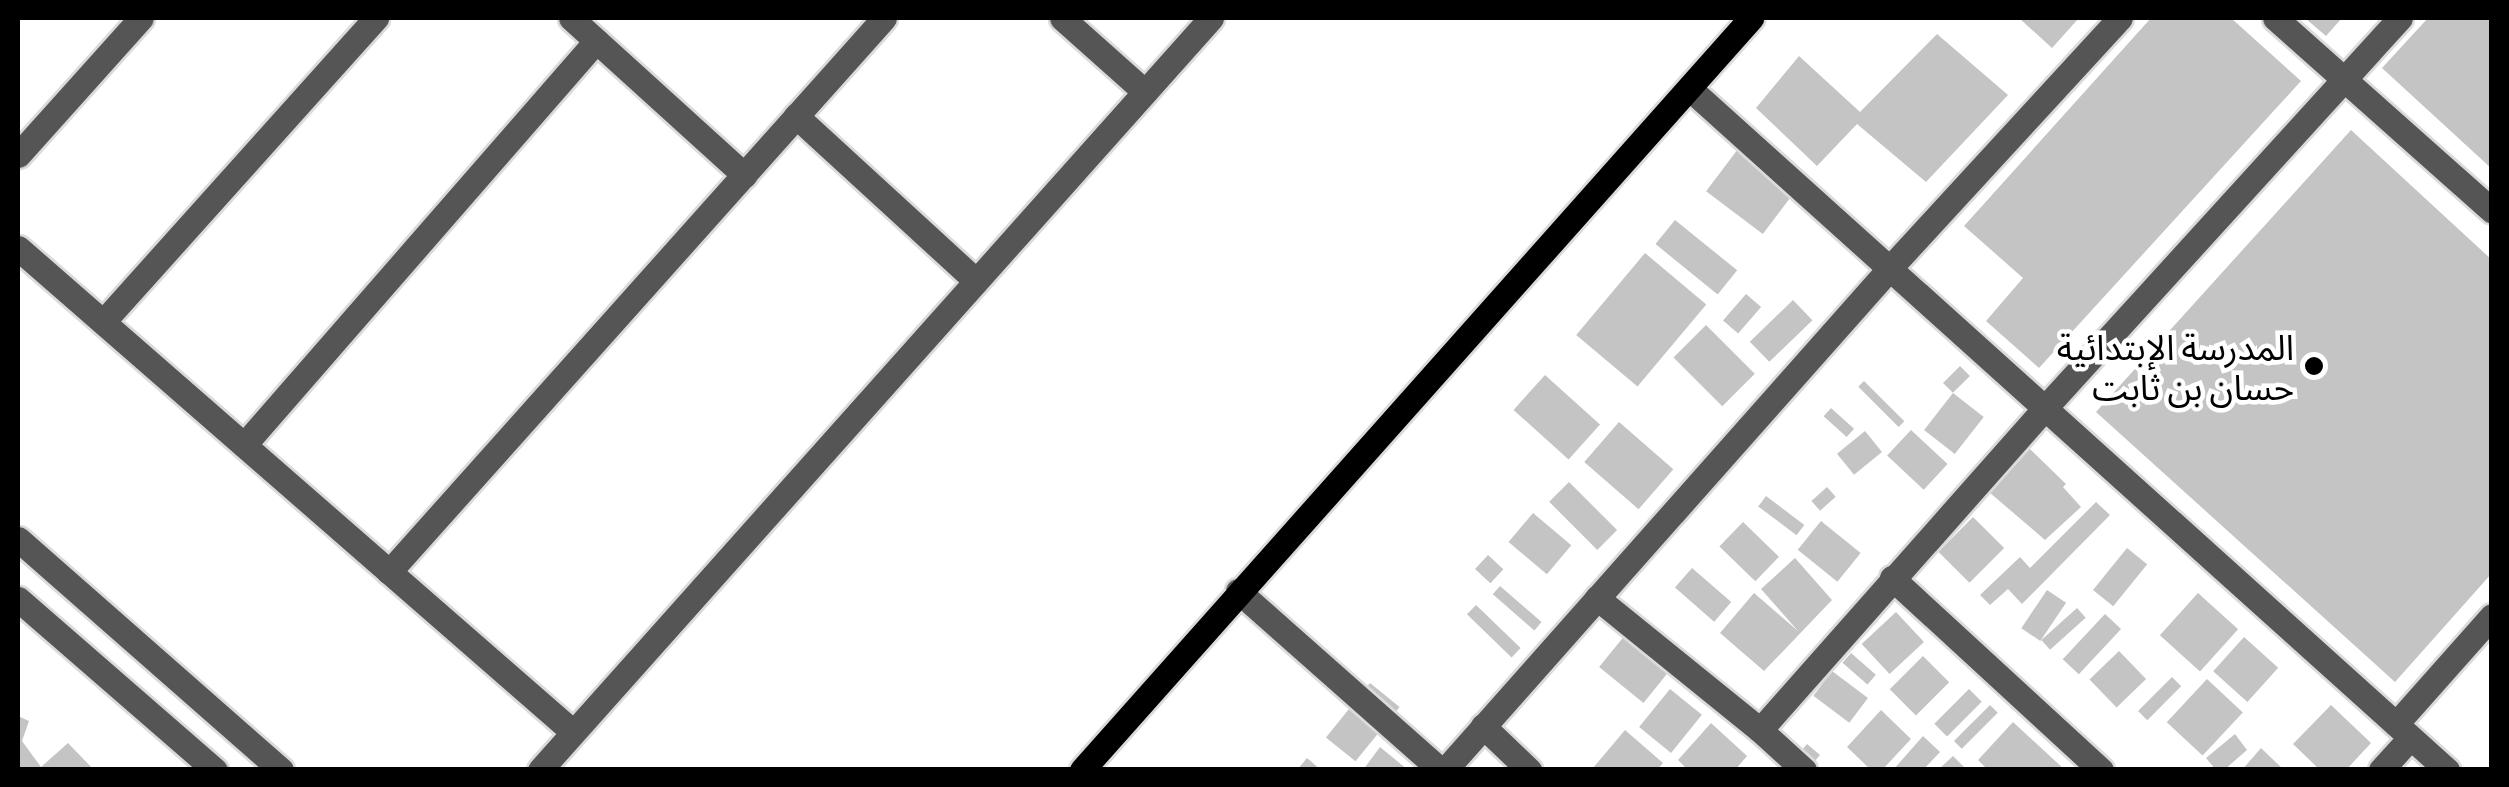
<!DOCTYPE html>
<html>
<head>
<meta charset="utf-8">
<style>
  body { margin:0 }
  #map { position:relative; width:2509px; height:787px; overflow:hidden; background:#fff; font-family:Barlow,"Noto Sans Arabic",sans-serif }
  div>[style] { position:absolute }
  .building>* { inset:0; background:#c4c4c4; transform-origin:0 0 }
  .roads { filter:drop-shadow(2px 0 #dbdbdb) drop-shadow(-2px 0 #dbdbdb) drop-shadow(0 2px #dbdbdb) drop-shadow(0 -2px #dbdbdb) }
  .minor>* { height:25px; margin:-12.5px; padding:0 12.5px; transform-origin:12.5px; border-radius:12.5px; background:#555 }
  .major>* { height:25px; margin:-12.5px; padding:0 12.5px; transform-origin:12.5px; border-radius:12.5px; background:#000 }
  .dots>* { width:28px; height:28px; translate:-50% -50%; box-sizing:border-box; border:5px solid #fff; border-radius:50% }
  span { translate:-50% -50%; white-space:nowrap; text-align:center; line-height:1.15; -webkit-text-stroke:9px #fff; paint-order:stroke }
  .poi-label { font-size:35px; color:#000 }
  .right { translate:-100% -50%; text-align:right }
  .frame { position:absolute; inset:0; border:20px solid #000; pointer-events:none }
</style>
</head>
<body>
<div id="map">
  <div class="building">
    <div style="clip-path:polygon(2019px 18px,2079px 18px,2052px 48px)"></div>
    <div style="clip-path:polygon(2151px 18px,2231px 18px,2301px 81px,2039px 368px,1986px 321px,2023px 278px,1964px 226px)"></div>
    <div style="clip-path:polygon(2305px 18px,2342px 18px,2326px 36px)"></div>
    <div style="clip-path:polygon(2428px 18px,2492px 18px,2492px 169px,2382px 68px)"></div>
    <div style="clip-path:polygon(1937px 34px,2008px 95px,1926px 182px,1857px 124px,1817px 166px,1756px 108px,1799px 56px,1860px 112px)"></div>
    <div style="clip-path:polygon(2351px 130px,2492px 260px,2492px 573px,2395px 682px,2096px 412px)"></div>
    <div style="left:1741px;top:145px;width:71px;height:58px;rotate:37deg"></div>
    <div style="left:1675px;top:220px;width:80px;height:31px;rotate:39deg"></div>
    <div style="left:1645px;top:253px;width:80px;height:107px;rotate:40deg"></div>
    <div style="left:1746px;top:294px;width:20px;height:35px;rotate:41deg"></div>
    <div style="left:1793px;top:300px;width:28px;height:60px;rotate:46deg"></div>
    <div style="left:1706px;top:325px;width:69px;height:46px;rotate:45deg"></div>
    <div style="left:1960px;top:366px;width:14px;height:24px;rotate:45deg"></div>
    <div style="left:1545px;top:375px;width:74px;height:47px;rotate:42deg"></div>
    <div style="left:1864px;top:381px;width:57px;height:8px;rotate:45deg"></div>
    <div style="left:1953px;top:393px;width:39px;height:47px;rotate:38deg"></div>
    <div style="left:1831px;top:408px;width:31px;height:11px;rotate:42deg"></div>
    <div style="left:1619px;top:422px;width:72px;height:53px;rotate:41deg"></div>
    <div style="left:1911px;top:430px;width:50px;height:35px;rotate:43deg"></div>
    <div style="left:1865px;top:431px;width:27px;height:36px;rotate:51deg"></div>
    <div style="clip-path:polygon(2030px 449px,2066px 484px,2063px 487px,2081px 507px,2045px 540px,1989px 492px)"></div>
    <div style="left:1569px;top:482px;width:68px;height:28px;rotate:45deg"></div>
    <div style="left:1827px;top:487px;width:13px;height:21px;rotate:48deg"></div>
    <div style="left:1766px;top:496px;width:48px;height:13px;rotate:37deg"></div>
    <div style="clip-path:polygon(2096px 502px,2110px 515px,2022px 604px,2008px 589px,1990px 605px,1980px 595px,2020px 557px,2030px 568px)"></div>
    <div style="left:1533px;top:513px;width:50px;height:38px;rotate:40deg"></div>
    <div style="left:1973px;top:517px;width:44px;height:49px;rotate:45deg"></div>
    <div style="left:1821px;top:521px;width:51px;height:37px;rotate:39deg"></div>
    <div style="left:1743px;top:522px;width:50px;height:34px;rotate:44deg"></div>
    <div style="left:2127px;top:548px;width:26px;height:54px;rotate:39deg"></div>
    <div style="left:1488px;top:555px;width:21px;height:19px;rotate:43deg"></div>
    <div style="clip-path:polygon(1795px 558px,1832px 600px,1764px 671px,1720px 633px,1754px 593px,1798px 631px,1761px 589px)"></div>
    <div style="left:1692px;top:568px;width:52px;height:26px;rotate:41deg"></div>
    <div style="left:1500px;top:586px;width:55px;height:11px;rotate:41deg"></div>
    <div style="left:2047px;top:590px;width:23px;height:46px;rotate:34deg"></div>
    <div style="left:2198px;top:593px;width:54px;height:57px;rotate:42deg"></div>
    <div style="left:1476px;top:605px;width:62px;height:13px;rotate:44deg"></div>
    <div style="left:2077px;top:608px;width:13px;height:48px;rotate:48deg"></div>
    <div style="left:1896px;top:612px;width:41px;height:47px;rotate:47deg"></div>
    <div style="left:2105px;top:614px;width:22px;height:62px;rotate:43deg"></div>
    <div style="left:1630px;top:629px;width:57px;height:49px;rotate:39deg"></div>
    <div style="left:2244px;top:637px;width:46px;height:46px;rotate:42deg"></div>
    <div style="left:2119px;top:651px;width:39px;height:41px;rotate:46deg"></div>
    <div style="left:1851px;top:653px;width:33px;height:13px;rotate:41deg"></div>
    <div style="left:1923px;top:656px;width:37px;height:47px;rotate:45deg"></div>
    <div style="left:1832px;top:671px;width:45px;height:31px;rotate:37deg"></div>
    <div style="left:2172px;top:677px;width:13px;height:48px;rotate:45deg"></div>
    <div style="left:2207px;top:679px;width:49px;height:59px;rotate:43deg"></div>
    <div style="left:1370px;top:683px;width:38px;height:70px;rotate:39deg"></div>
    <div style="left:1670px;top:689px;width:41px;height:49px;rotate:39deg"></div>
    <div style="left:1969px;top:689px;width:18px;height:49px;rotate:45deg"></div>
    <div style="left:1990px;top:705px;width:11px;height:51px;rotate:45deg"></div>
    <div style="clip-path:polygon(2331px 705px,2371px 743px,2346px 770px,2320px 770px,2293px 744px)"></div>
    <div style="clip-path:polygon(1881px 710px,1911px 739px,1882px 770px,1871px 770px,1847px 747px)"></div>
    <div style="clip-path:polygon(18px 716px,29px 721px,22px 741px,41px 767px,68px 743px,94px 770px,18px 770px)"></div>
    <div style="clip-path:polygon(2013px 722px,2065px 770px,1988px 770px,1978px 760px)"></div>
    <div style="clip-path:polygon(1711px 723px,1747px 756px,1735px 770px,1688px 770px,1678px 760px)"></div>
    <div style="clip-path:polygon(1625px 730px,1663px 763px,1657px 770px,1593px 768px)"></div>
    <div style="clip-path:polygon(2235px 734px,2247px 750px,2224px 770px,2216px 770px,2206px 758px)"></div>
    <div style="clip-path:polygon(1923px 736px,1940px 752px,1923px 770px,1893px 770px)"></div>
    <div style="left:1807px;top:744px;width:17px;height:16px;rotate:40deg"></div>
    <div style="clip-path:polygon(1380px 747px,1408px 770px,1363px 770px)"></div>
    <div style="clip-path:polygon(2261px 748px,2284px 770px,2242px 770px)"></div>
    <div style="clip-path:polygon(1953px 756px,1964px 767px,1938px 770px)"></div>
    <div style="clip-path:polygon(1307px 758px,1321px 770px,1297px 770px)"></div>
  </div>
  <div class="roads">
    <div class="minor">
      <div style="left:571px;top:18px;width:234px;rotate:42.2deg"></div>
      <div style="left:1062px;top:18px;width:111px;rotate:41.7deg"></div>
      <div style="left:2275px;top:18px;width:290px;rotate:41.6deg"></div>
      <div style="left:1689px;top:88px;width:1020px;rotate:41.98deg"></div>
      <div style="left:796px;top:116px;width:244px;rotate:42.5deg"></div>
      <div style="left:18px;top:155px;width:184px;rotate:-48.1deg"></div>
      <div style="left:18px;top:248px;width:736px;rotate:41.09deg"></div>
      <div style="left:103px;top:322px;width:409px;rotate:-48.1deg"></div>
      <div style="left:244px;top:445px;width:536px;rotate:-48.93deg"></div>
      <div style="left:18px;top:539px;width:350px;rotate:41.3deg"></div>
      <div style="left:389px;top:572px;width:743px;rotate:-48.22deg"></div>
      <div style="left:1892px;top:578px;width:284px;rotate:42.6deg"></div>
      <div style="left:1238px;top:591px;width:270px;rotate:41.5deg"></div>
      <div style="left:1597px;top:598px;width:210px;rotate:39deg"></div>
      <div style="left:18px;top:599px;width:261px;rotate:41deg"></div>
      <div style="left:2396px;top:724px;width:144px;rotate:-48.4deg"></div>
      <div style="left:1483px;top:726px;width:64px;rotate:43.7deg"></div>
      <div style="left:540px;top:770px;width:1008px;rotate:-48.26deg"></div>
      <div style="left:1445px;top:770px;width:669px;rotate:-48.45deg"></div>
      <div style="left:1889px;top:269px;width:341px;rotate:-47.4deg"></div>
      <div style="left:1804px;top:770px;width:59px;rotate:-137.7deg"></div>
      <div style="left:1760px;top:730px;width:427px;rotate:-48.5deg"></div>
      <div style="left:2043px;top:410px;width:530px;rotate:-47.68deg"></div>
      <div style="left:2381px;top:770px;width:43px;rotate:-47.8deg"></div>
    </div>
    <div class="major">
      <div style="left:1082px;top:770px;width:1007px;rotate:-48.34deg"></div>
    </div>
  </div>
  <div class="dots">
    <div style="left:2314px;top:366px;background:#000"></div>
  </div>
  <div class="poi-label">
    <span class="right" style="left:2294px;top:366px">المدرسة الإبتدائية<br>حسان بن ثابت</span>
  </div>
  <div class="frame"></div>
</div>
</body>
</html>
